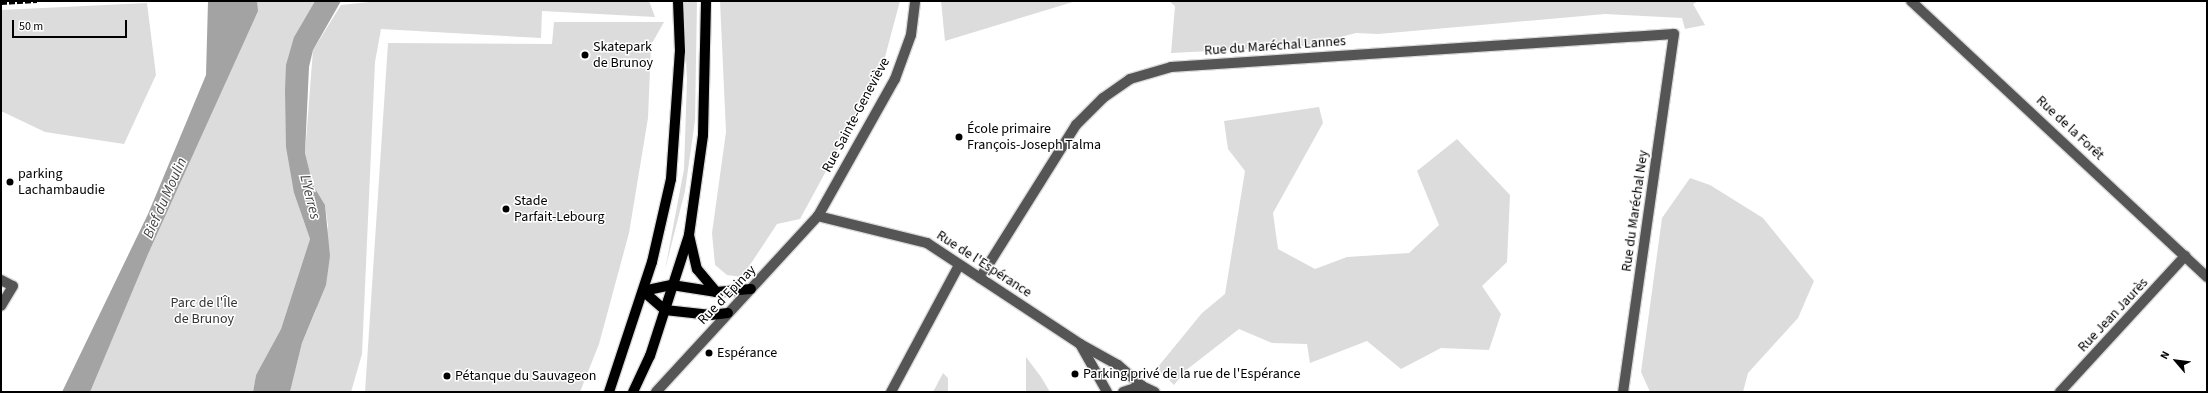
<!DOCTYPE html>
<html>
<head>
<meta charset="utf-8">
<style>
  body { margin:0 }
  #map { position:relative; width:2208px; height:393px; overflow:hidden; background:#fff; font-family:"Source Sans 3",sans-serif }
  div>[style] { position:absolute }
  .green>* { inset:0; background:#dcdcdc }
  .water>* { inset:0; background:#a3a3a3 }
  .roads { filter:drop-shadow(1px 0 #dbdbdb) drop-shadow(-1px 0 #dbdbdb) drop-shadow(0 1px #dbdbdb) drop-shadow(0 -1px #dbdbdb) }
  .minor>* { height:10px; margin:-5px; padding:0 5px; transform-origin:5px; border-radius:5px; background:#555 }
  .major>* { height:10px; margin:-5px; padding:0 5px; transform-origin:5px; border-radius:5px; background:#000 }
  .rail>* { height:3px; margin-top:-1.5px; transform-origin:0; background:repeating-linear-gradient(90deg,#000 0 6px,transparent 0 8px) }
  .dots>* { width:11px; height:11px; translate:-50% -50%; box-sizing:border-box; border:2px solid #fff; border-radius:50% }
  span { translate:-50% -50%; white-space:nowrap; text-align:center; line-height:1.15; -webkit-text-stroke:3px #fff; paint-order:stroke }
  .street-label { font-size:14px; color:#000 }
  .poi-label { font-size:14px; color:#000 }
  .left { translate:0 -50%; text-align:left }
  .park-label { font-size:14px; color:#333 }
  .water-label { font-size:15px; color:#444; font-style:italic }
  .frame { position:absolute; inset:0; border:2px solid #000; pointer-events:none }
  .north { position:absolute; left:2156px; top:341px; width:40px; height:40px; -webkit-text-stroke:3px #fff; paint-order:stroke; rotate:298deg; font-size:11px; font-weight:700; line-height:16px; text-align:center; color:#000 }
  .north::after { content:''; display:block; margin:auto; width:14px; height:18px; background:#000; clip-path:polygon(50% 0,100% 100%,50% 72%,0 100%) }
  .scale { position:absolute; left:12px; top:20px; width:115px; height:18px; box-sizing:border-box; border:2px solid #000; border-top:0; padding-left:5px; font-size:12px; line-height:14px; white-space:nowrap; color:#000; -webkit-text-stroke:3px #fff; paint-order:stroke }
</style>
</head>
<body>
<div id="map">
  <div class="green">
    <div style="clip-path:polygon(315px 1px,294px 37px,294px 193px,310px 239px,281px 329px,256px 375px,253px 392px,83px 392px,244px 11px,257px 2px)"></div>
    <div style="clip-path:polygon(379px 1px,649px 1px,655px 17px,542px 11px,541px 38px,381px 29px,375px 62px,362px 354px,351px 392px,290px 392px,302px 343px,316px 310px,328px 226px,325px 205px,313px 185px,305px 153px,313px 50px,341px 5px)"></div>
    <div style="clip-path:polygon(683px 1px,697px 1px,695px 120px,685px 191px,665px 270px,684px 169px,687px 79px)"></div>
    <div style="clip-path:polygon(720px 1px,900px 1px,882px 68px,800px 219px,777px 224px,742px 277px,727px 275px,715px 265px,712px 233px,726px 132px)"></div>
    <div style="clip-path:polygon(941px 1px,1076px 1px,945px 41px)"></div>
    <div style="clip-path:polygon(1169px 1px,1698px 1px,1693px 4px,1705px 25px,1685px 29px,1682px 18px,1605px 14px,1378px 34px,1356px 33px,1305px 46px,1171px 53px,1175px 6px)"></div>
    <div style="clip-path:polygon(147px 3px,156px 75px,124px 144px,45px 132px,1px 111px,1px 10px)"></div>
    <div style="clip-path:polygon(554px 22px,664px 22px,651px 45px,648px 118px,629px 233px,599px 344px,580px 392px,365px 392px,388px 43px,552px 44px)"></div>
    <div style="clip-path:polygon(1319px 107px,1323px 123px,1273px 213px,1278px 249px,1315px 269px,1347px 257px,1409px 253px,1439px 225px,1417px 171px,1457px 139px,1510px 195px,1507px 262px,1482px 286px,1501px 314px,1489px 350px,1441px 348px,1401px 369px,1367px 341px,1310px 363px,1307px 344px,1272px 343px,1239px 329px,1185px 371px,1174px 385px,1157px 368px,1202px 313px,1225px 294px,1245px 171px,1228px 149px,1224px 121px)"></div>
    <div style="clip-path:polygon(1690px 178px,1710px 185px,1763px 218px,1814px 281px,1798px 318px,1748px 373px,1743px 392px,1650px 392px,1641px 372px,1662px 218px)"></div>
    <div style="clip-path:polygon(1026px 357px,1041px 377px,1050px 392px,1026px 392px)"></div>
    <div style="clip-path:polygon(943px 373px,948px 378px,948px 392px,933px 392px)"></div>
  </div>
  <div class="water">
    <div style="clip-path:polygon(208px 1px,257px 1px,258px 11px,148px 254px,90px 392px,62px 392px,148px 214px,206px 75px)"></div>
    <div style="clip-path:polygon(315px 1px,341px 1px,313px 50px,309px 67px,305px 153px,313px 185px,325px 205px,330px 256px,326px 285px,302px 343px,290px 392px,253px 392px,256px 375px,281px 329px,310px 239px,294px 193px,286px 147px,285px 90px,286px 65px,294px 37px)"></div>
  </div>
  <div class="roads">
    <div class="minor">
      <div style="left:1911px;top:1px;width:405px;rotate:43deg"></div>
      <div style="left:818px;top:216px;width:112px;rotate:13.9deg"></div>
      <div style="left:927px;top:243px;width:183px;rotate:33.4deg"></div>
      <div style="left:1080px;top:344px;width:43px;rotate:28.9deg"></div>
      <div style="left:1118px;top:365px;width:32px;rotate:41deg"></div>
      <div style="left:980px;top:278px;width:181px;rotate:-57.9deg"></div>
      <div style="left:1076px;top:125px;width:38px;rotate:-45deg"></div>
      <div style="left:1103px;top:98px;width:33px;rotate:-35deg"></div>
      <div style="left:1130px;top:79px;width:43px;rotate:-16.3deg"></div>
      <div style="left:1171px;top:67px;width:504px;rotate:-3.75deg"></div>
      <div style="left:1674px;top:34px;width:362px;rotate:98.1deg"></div>
      <div style="left:1px;top:280px;width:13px;rotate:27deg"></div>
      <div style="left:13px;top:286px;width:23px;rotate:121deg"></div>
      <div style="left:1080px;top:344px;width:55px;rotate:60.6deg"></div>
      <div style="left:656px;top:392px;width:239px;rotate:-47.4deg"></div>
      <div style="left:818px;top:216px;width:157px;rotate:-60.7deg"></div>
      <div style="left:895px;top:79px;width:47px;rotate:-70deg"></div>
      <div style="left:911px;top:35px;width:34px;rotate:-83deg"></div>
      <div style="left:891px;top:392px;width:144px;rotate:-61.8deg"></div>
      <div style="left:1123px;top:392px;width:20px;rotate:-18deg"></div>
      <div style="left:1142px;top:386px;width:14px;rotate:25deg"></div>
      <div style="left:2060px;top:392px;width:185px;rotate:-47.4deg"></div>
    </div>
    <div class="major">
      <div style="left:689px;top:235px;width:35px;rotate:77deg"></div>
      <div style="left:697px;top:269px;width:30px;rotate:50deg"></div>
      <div style="left:643px;top:291px;width:30px;rotate:-12deg"></div>
      <div style="left:672px;top:285px;width:45px;rotate:9deg"></div>
      <div style="left:716px;top:292px;width:35px;rotate:-5deg"></div>
      <div style="left:643px;top:291px;width:29px;rotate:41deg"></div>
      <div style="left:665px;top:310px;width:46px;rotate:6.2deg"></div>
      <div style="left:711px;top:315px;width:17px;rotate:-7deg"></div>
      <div style="left:609px;top:392px;width:137px;rotate:-71.7deg"></div>
      <div style="left:652px;top:262px;width:85px;rotate:-77.1deg"></div>
      <div style="left:671px;top:179px;width:128px;rotate:-86deg"></div>
      <div style="left:680px;top:51px;width:50px;rotate:-92.3deg"></div>
      <div style="left:633px;top:392px;width:40px;rotate:-65deg"></div>
      <div style="left:650px;top:356px;width:127px;rotate:-72.1deg"></div>
      <div style="left:689px;top:235px;width:101px;rotate:-82deg"></div>
      <div style="left:703px;top:135px;width:134px;rotate:-88.7deg"></div>
    </div>
  </div>
  <div class="rail">
    <div style="left:1px;top:3px;width:36px;rotate:-3deg"></div>
  </div>
  <div class="dots">
    <div style="left:585px;top:55px;background:#000"></div>
    <div style="left:959px;top:137px;background:#000"></div>
    <div style="left:10px;top:182px;background:#000"></div>
    <div style="left:506px;top:209px;background:#000"></div>
    <div style="left:709px;top:353px;background:#000"></div>
    <div style="left:1075px;top:374px;background:#000"></div>
    <div style="left:447px;top:376px;background:#000"></div>
  </div>
  <div class="street-label">
    <span style="left:1275px;top:46px;rotate:-4deg">Rue du Maréchal Lannes</span>
    <span style="left:856px;top:115px;rotate:-62deg">Rue Sainte-Geneviève</span>
    <span style="left:2070px;top:128px;rotate:43deg">Rue de la Forêt</span>
    <span style="left:1635px;top:211px;rotate:-82deg">Rue du Maréchal Ney</span>
    <span style="left:984px;top:264px;rotate:33deg">Rue de l'Espérance</span>
    <span style="left:727px;top:295px;rotate:-46deg">Rue d'Epinay</span>
    <span style="left:2113px;top:315px;rotate:-47deg">Rue Jean Jaurès</span>
  </div>
  <div class="poi-label">
    <span class="left" style="left:593px;top:55px">Skatepark<br>de Brunoy</span>
    <span class="left" style="left:967px;top:137px">École primaire<br>François-Joseph Talma</span>
    <span class="left" style="left:18px;top:182px">parking<br>Lachambaudie</span>
    <span class="left" style="left:514px;top:209px">Stade<br>Parfait-Lebourg</span>
    <span class="left" style="left:717px;top:353px">Espérance</span>
    <span class="left" style="left:1083px;top:374px">Parking privé de la rue de l'Espérance</span>
    <span class="left" style="left:455px;top:376px">Pétanque du Sauvageon</span>
  </div>
  <div class="park-label">
    <span style="left:204px;top:311px">Parc de l'Île<br>de Brunoy</span>
  </div>
  <div class="water-label">
    <span style="left:310px;top:197px;rotate:76deg">L'Yerres</span>
    <span style="left:165px;top:198px;rotate:-66deg">Bief du Moulin</span>
  </div>
  <div class="frame"></div>
  <div class="north">N</div>
  <div class="scale">50 m</div>
</div>
</body>
</html>
